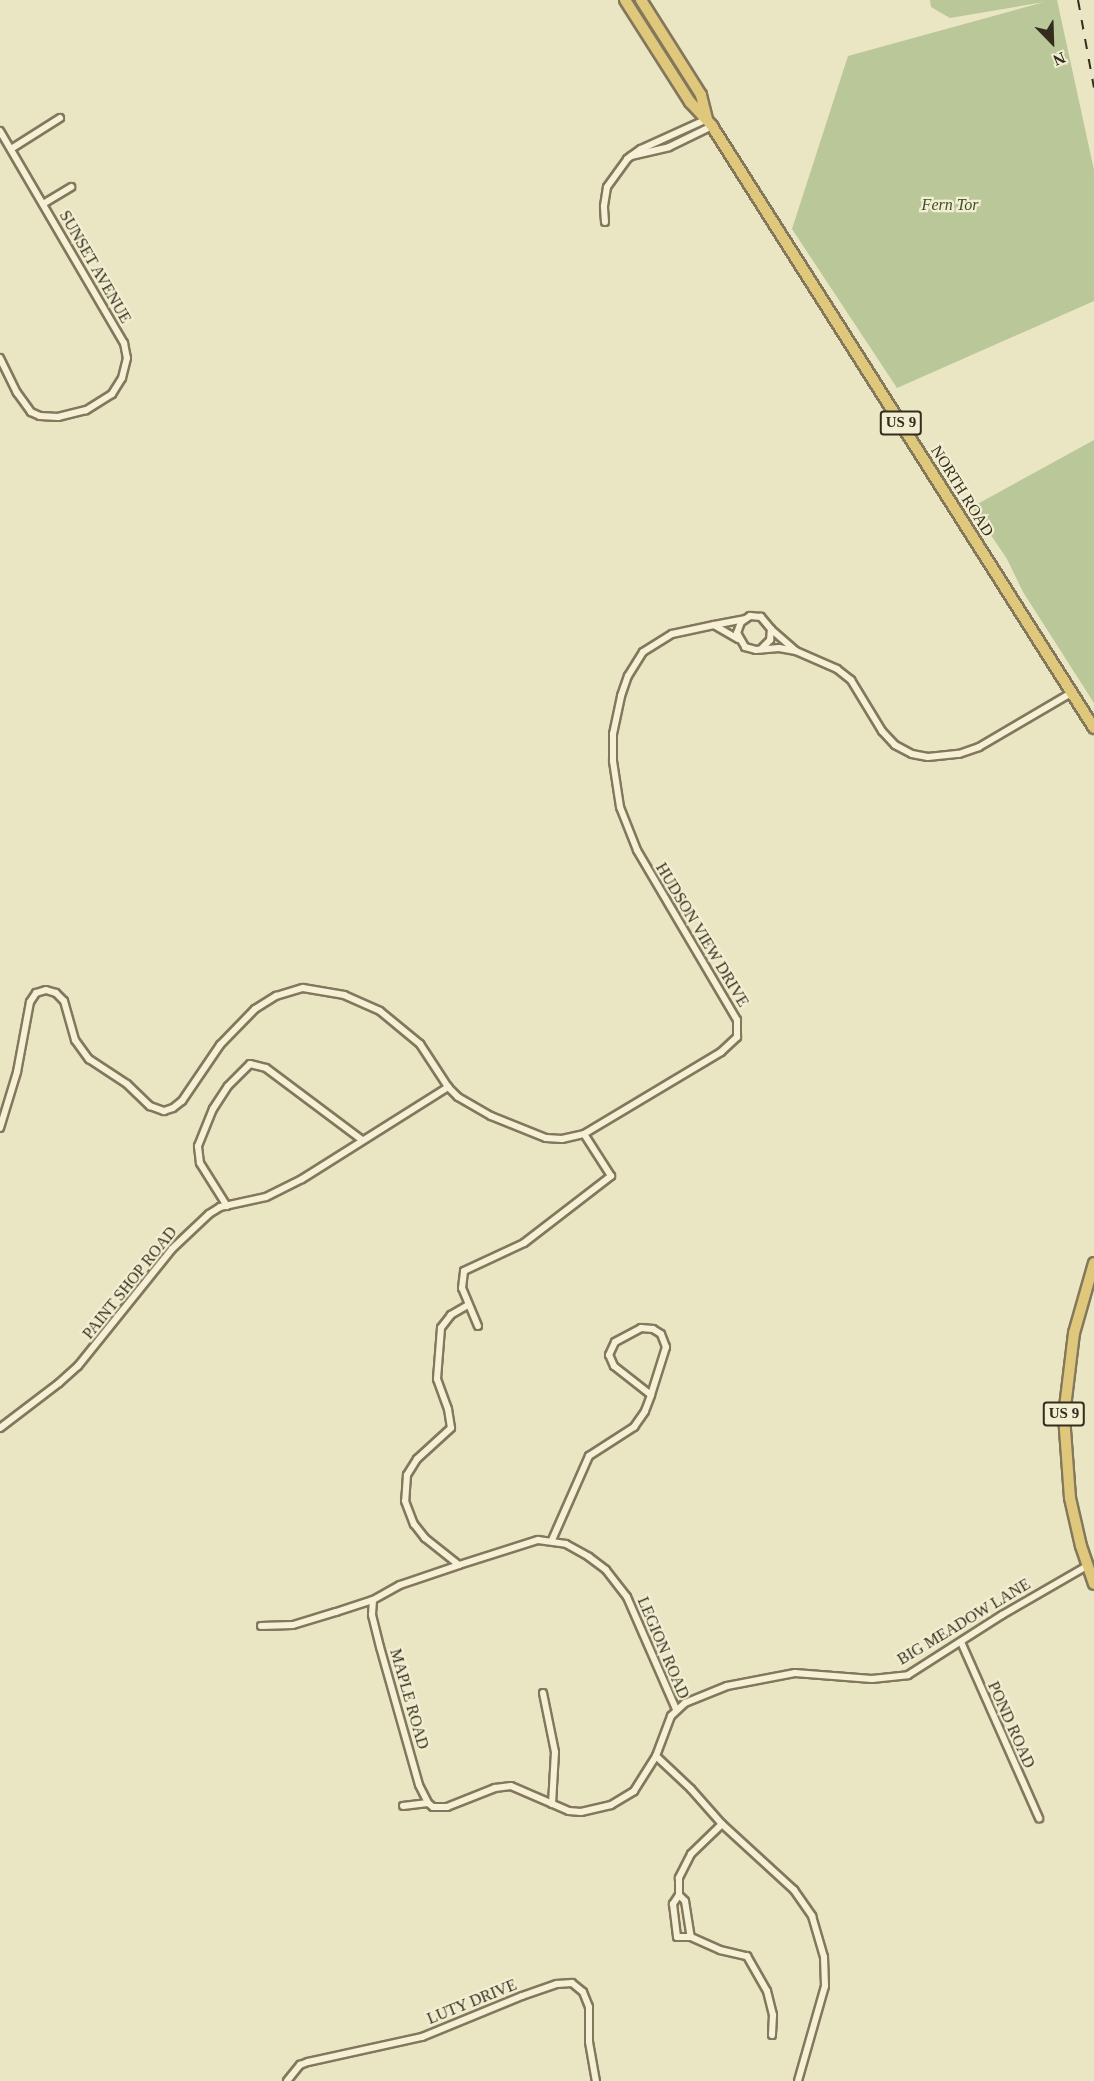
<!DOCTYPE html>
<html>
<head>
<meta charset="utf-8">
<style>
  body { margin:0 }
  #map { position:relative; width:1094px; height:2081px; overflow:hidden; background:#eae5c3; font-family:Georgia,serif }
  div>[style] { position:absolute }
  .green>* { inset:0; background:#bac798 }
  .roads { filter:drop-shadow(2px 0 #83775c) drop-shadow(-2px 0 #83775c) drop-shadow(0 2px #83775c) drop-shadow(0 -2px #83775c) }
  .minor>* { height:6px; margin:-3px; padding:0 3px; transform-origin:3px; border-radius:3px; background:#f6f1d6 }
  .trunk>* { height:10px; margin:-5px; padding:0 5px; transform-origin:5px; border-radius:5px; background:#dfc87c }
  .rail>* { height:2px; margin-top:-1px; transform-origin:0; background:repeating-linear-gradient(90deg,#342d1e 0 10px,transparent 0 20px) }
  span { translate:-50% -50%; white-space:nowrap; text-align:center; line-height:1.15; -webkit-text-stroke:4.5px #f2eed2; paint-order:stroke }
  .shield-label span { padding:2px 4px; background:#f2eed2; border:2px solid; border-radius:4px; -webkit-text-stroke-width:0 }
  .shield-label { font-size:15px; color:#342d1e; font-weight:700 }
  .park-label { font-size:16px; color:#3e4f27; font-style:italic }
  .street-label { font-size:16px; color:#342d1e }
  .north { position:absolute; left:1022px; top:12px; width:60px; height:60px; -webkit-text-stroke:4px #f2eed2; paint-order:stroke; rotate:157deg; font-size:16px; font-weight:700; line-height:24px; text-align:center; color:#342d1e }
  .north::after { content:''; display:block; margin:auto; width:21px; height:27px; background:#342d1e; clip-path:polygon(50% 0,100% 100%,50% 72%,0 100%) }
</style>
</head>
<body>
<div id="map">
  <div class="green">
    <div style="clip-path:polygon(930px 0,1057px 0,1094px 170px,1094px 301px,897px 388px,792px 229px,848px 56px,1044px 2px,950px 18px,931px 7px)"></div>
    <div style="clip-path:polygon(1094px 440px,1094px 703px,1023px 592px,1007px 559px,972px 507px)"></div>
  </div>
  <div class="roads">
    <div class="minor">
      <div style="left:0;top:131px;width:246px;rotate:59.7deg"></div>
      <div style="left:124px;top:343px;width:15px;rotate:79deg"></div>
      <div style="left:127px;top:358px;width:21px;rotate:104deg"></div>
      <div style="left:122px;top:378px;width:19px;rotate:122deg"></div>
      <div style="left:112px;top:394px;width:31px;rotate:148deg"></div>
      <div style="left:86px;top:410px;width:29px;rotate:166deg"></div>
      <div style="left:58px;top:417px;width:18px;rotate:-177deg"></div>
      <div style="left:40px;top:416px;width:10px;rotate:-156deg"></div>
      <div style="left:31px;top:412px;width:24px;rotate:-126deg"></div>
      <div style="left:17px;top:393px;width:39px;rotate:-116deg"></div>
      <div style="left:11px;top:149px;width:58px;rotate:-32.3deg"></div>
      <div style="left:631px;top:156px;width:39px;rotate:-13deg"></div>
      <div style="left:669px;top:147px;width:48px;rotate:-26deg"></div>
      <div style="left:43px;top:204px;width:33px;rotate:-31deg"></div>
      <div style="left:605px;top:222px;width:16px;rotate:-94deg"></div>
      <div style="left:604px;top:206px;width:19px;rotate:-81deg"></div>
      <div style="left:607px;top:187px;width:34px;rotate:-54deg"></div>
      <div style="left:627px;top:159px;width:17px;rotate:-36deg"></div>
      <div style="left:641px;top:149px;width:72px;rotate:-24.4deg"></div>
      <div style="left:738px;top:639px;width:28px;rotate:-150deg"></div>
      <div style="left:714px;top:625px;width:31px;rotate:-11deg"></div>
      <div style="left:761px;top:649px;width:13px;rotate:-45deg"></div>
      <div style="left:770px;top:640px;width:11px;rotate:-85deg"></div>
      <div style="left:771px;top:629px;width:16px;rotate:-130deg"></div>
      <div style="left:761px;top:617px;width:11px;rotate:-175deg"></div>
      <div style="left:750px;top:616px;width:11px;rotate:146deg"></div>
      <div style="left:741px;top:622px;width:12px;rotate:110deg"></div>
      <div style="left:737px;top:633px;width:16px;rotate:60deg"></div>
      <div style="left:745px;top:647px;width:11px;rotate:15deg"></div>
      <div style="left:756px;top:650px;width:23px;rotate:-5deg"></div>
      <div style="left:779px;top:648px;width:17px;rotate:10deg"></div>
      <div style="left:796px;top:651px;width:33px;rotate:-139deg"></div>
      <div style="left:796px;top:651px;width:45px;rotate:23.7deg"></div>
      <div style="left:837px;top:669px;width:18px;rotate:38deg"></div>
      <div style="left:851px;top:680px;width:60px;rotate:58.7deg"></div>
      <div style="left:882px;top:731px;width:19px;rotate:47deg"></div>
      <div style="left:895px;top:745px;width:19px;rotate:28deg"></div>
      <div style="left:912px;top:754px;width:16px;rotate:11deg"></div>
      <div style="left:928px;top:757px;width:31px;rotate:-6deg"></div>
      <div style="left:959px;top:754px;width:21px;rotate:-19deg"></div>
      <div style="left:979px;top:747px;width:107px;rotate:-30.4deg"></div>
      <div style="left:0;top:1128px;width:59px;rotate:-73.1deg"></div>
      <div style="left:17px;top:1072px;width:71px;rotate:-79.5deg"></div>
      <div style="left:30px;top:1002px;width:11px;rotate:-56deg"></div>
      <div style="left:36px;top:993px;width:10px;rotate:-17deg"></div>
      <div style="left:46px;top:990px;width:10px;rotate:17deg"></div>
      <div style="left:56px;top:993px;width:11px;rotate:45deg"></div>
      <div style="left:64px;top:1001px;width:41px;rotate:74.2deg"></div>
      <div style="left:75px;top:1040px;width:24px;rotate:54deg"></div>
      <div style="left:89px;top:1059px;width:45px;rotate:33.3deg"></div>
      <div style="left:127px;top:1084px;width:32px;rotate:44deg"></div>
      <div style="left:150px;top:1106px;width:15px;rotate:20deg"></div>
      <div style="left:164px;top:1111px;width:9px;rotate:-18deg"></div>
      <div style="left:173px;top:1108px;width:11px;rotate:-38deg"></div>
      <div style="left:182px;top:1101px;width:68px;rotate:-55.8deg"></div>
      <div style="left:220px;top:1045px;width:50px;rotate:-45.8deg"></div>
      <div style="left:255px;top:1009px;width:25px;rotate:-32deg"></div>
      <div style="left:276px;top:996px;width:28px;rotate:-17deg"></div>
      <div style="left:303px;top:988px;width:42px;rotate:9.7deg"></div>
      <div style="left:344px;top:995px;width:39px;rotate:24deg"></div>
      <div style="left:380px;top:1011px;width:52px;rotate:39.5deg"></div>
      <div style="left:420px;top:1044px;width:51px;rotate:56.9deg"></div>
      <div style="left:448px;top:1087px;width:14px;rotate:45deg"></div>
      <div style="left:458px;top:1097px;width:38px;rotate:30deg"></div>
      <div style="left:491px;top:1116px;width:59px;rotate:21.8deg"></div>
      <div style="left:546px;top:1138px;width:16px;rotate:4deg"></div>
      <div style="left:562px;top:1139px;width:23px;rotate:-13deg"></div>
      <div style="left:584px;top:1134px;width:160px;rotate:-30.9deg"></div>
      <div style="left:721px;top:1052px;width:22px;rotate:-43deg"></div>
      <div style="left:737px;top:1037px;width:17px;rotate:-90deg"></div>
      <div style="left:737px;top:1020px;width:197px;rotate:-120.5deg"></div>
      <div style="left:637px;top:850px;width:46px;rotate:-111.6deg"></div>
      <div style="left:620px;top:807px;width:47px;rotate:-98.7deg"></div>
      <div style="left:613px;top:761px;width:27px;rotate:-90deg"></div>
      <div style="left:613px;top:734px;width:39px;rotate:-78deg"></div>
      <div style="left:621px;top:696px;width:21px;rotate:-71deg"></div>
      <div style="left:628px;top:676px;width:28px;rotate:-58deg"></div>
      <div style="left:643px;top:652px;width:34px;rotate:-32deg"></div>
      <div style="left:672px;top:634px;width:43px;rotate:-12.1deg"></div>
      <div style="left:227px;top:1206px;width:51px;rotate:-122.1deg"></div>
      <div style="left:200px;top:1163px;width:17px;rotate:-97deg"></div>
      <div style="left:198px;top:1146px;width:40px;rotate:-68deg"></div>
      <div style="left:213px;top:1109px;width:27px;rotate:-57deg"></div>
      <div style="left:228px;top:1086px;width:31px;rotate:-45deg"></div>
      <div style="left:250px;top:1064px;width:16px;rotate:14deg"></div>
      <div style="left:266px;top:1068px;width:119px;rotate:36.8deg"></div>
      <div style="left:468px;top:1305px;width:20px;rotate:150deg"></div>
      <div style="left:451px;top:1315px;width:16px;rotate:128deg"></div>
      <div style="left:441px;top:1328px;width:51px;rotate:94.5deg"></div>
      <div style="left:437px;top:1379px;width:32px;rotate:70deg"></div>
      <div style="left:448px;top:1409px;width:19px;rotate:81deg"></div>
      <div style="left:451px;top:1428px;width:46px;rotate:137.6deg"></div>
      <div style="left:417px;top:1459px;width:19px;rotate:122deg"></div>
      <div style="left:407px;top:1475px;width:26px;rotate:94deg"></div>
      <div style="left:405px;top:1501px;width:25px;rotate:69deg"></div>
      <div style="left:414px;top:1524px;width:18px;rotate:52deg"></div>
      <div style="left:425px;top:1538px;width:43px;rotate:38.5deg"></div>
      <div style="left:459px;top:1565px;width:83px;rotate:-17.6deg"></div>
      <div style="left:538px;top:1540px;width:28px;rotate:8deg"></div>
      <div style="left:566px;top:1544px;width:26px;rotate:29deg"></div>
      <div style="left:589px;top:1557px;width:21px;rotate:37deg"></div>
      <div style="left:606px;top:1570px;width:34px;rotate:52deg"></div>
      <div style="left:627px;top:1597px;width:122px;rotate:66.4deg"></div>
      <div style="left:478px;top:1326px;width:41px;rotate:-112.8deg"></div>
      <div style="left:462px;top:1288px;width:17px;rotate:-83deg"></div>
      <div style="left:464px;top:1271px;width:66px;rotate:-25deg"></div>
      <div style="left:524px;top:1243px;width:110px;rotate:-37.6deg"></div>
      <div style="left:611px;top:1176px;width:50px;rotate:-122.7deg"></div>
      <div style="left:641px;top:1328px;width:12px;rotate:5deg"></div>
      <div style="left:653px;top:1329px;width:9px;rotate:32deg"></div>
      <div style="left:661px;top:1334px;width:14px;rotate:69deg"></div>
      <div style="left:666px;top:1347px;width:50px;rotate:107.4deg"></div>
      <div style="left:651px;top:1395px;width:47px;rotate:-141.9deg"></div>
      <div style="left:614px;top:1366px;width:12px;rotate:-114deg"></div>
      <div style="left:609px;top:1355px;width:14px;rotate:-65deg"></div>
      <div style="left:615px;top:1342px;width:30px;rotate:-28deg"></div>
      <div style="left:0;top:1428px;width:74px;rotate:-37.3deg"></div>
      <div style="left:59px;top:1383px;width:25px;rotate:-42deg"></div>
      <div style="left:78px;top:1366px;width:150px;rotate:-51.2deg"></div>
      <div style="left:172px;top:1249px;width:51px;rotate:-43.4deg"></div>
      <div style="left:209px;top:1214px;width:13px;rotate:-32deg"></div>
      <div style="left:220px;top:1207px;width:47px;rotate:-12.3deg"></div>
      <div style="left:266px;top:1197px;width:40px;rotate:-26.6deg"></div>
      <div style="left:302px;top:1179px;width:173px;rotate:-32.2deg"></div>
      <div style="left:552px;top:1540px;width:92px;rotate:-66.2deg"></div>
      <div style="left:589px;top:1456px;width:54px;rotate:-32.8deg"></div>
      <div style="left:634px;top:1427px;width:19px;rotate:-55deg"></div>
      <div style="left:645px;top:1411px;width:17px;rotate:-69deg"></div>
      <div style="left:373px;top:1600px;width:15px;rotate:94deg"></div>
      <div style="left:372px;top:1615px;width:33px;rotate:76deg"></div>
      <div style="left:380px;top:1647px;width:143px;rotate:74.2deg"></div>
      <div style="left:419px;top:1785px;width:20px;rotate:63deg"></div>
      <div style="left:261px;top:1626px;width:32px;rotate:-2deg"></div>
      <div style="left:293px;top:1625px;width:45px;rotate:-16.8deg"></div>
      <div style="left:336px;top:1612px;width:39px;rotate:-18deg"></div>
      <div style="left:373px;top:1600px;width:31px;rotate:-29deg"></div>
      <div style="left:400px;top:1585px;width:62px;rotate:-18.7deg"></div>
      <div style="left:961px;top:1642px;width:193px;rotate:66.1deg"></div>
      <div style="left:543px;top:1693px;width:60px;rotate:78.5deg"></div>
      <div style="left:555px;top:1752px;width:52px;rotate:93.3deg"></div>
      <div style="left:656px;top:1756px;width:48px;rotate:43.3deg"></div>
      <div style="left:691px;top:1789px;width:47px;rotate:48.5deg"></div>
      <div style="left:722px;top:1824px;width:98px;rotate:42.5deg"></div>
      <div style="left:794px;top:1890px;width:32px;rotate:55deg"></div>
      <div style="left:812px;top:1916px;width:43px;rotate:73.7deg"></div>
      <div style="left:824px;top:1957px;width:29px;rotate:88deg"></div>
      <div style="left:825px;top:1986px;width:99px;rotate:105.9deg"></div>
      <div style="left:403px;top:1806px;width:25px;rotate:-7deg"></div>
      <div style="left:428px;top:1803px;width:6px;rotate:39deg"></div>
      <div style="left:433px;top:1807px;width:14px"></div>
      <div style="left:447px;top:1807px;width:52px;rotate:-21.6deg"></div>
      <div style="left:495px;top:1788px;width:16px;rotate:-7deg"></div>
      <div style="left:511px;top:1786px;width:63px;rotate:23.3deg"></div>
      <div style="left:569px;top:1811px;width:12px;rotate:5deg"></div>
      <div style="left:581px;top:1812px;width:31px;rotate:-13deg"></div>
      <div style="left:611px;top:1805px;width:27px;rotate:-31deg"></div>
      <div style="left:634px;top:1791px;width:41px;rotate:-57.8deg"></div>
      <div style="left:656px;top:1756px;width:43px;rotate:-69.4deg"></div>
      <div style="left:671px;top:1716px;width:19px;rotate:-43deg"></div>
      <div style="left:685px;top:1703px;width:45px;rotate:-22deg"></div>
      <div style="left:727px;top:1686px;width:69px;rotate:-10.8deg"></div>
      <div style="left:795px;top:1673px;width:77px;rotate:4.5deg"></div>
      <div style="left:872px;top:1679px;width:36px;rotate:-6deg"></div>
      <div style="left:908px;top:1675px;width:112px;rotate:-32.6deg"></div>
      <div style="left:1002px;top:1615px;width:98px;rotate:-30deg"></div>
      <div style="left:722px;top:1824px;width:43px;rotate:135.9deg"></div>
      <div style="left:691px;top:1854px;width:27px;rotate:117deg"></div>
      <div style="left:679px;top:1878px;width:17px;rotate:90deg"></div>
      <div style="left:679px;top:1895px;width:11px;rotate:124deg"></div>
      <div style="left:673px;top:1904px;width:33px;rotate:83deg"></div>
      <div style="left:677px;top:1937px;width:14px"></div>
      <div style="left:691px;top:1937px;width:32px;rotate:24deg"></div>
      <div style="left:720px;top:1950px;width:28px;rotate:13deg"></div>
      <div style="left:747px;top:1956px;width:40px;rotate:60.3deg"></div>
      <div style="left:767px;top:1991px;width:25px;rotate:76deg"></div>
      <div style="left:773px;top:2015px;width:20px;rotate:93deg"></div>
      <div style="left:679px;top:1895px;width:8px;rotate:45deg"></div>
      <div style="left:685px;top:1901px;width:36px;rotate:81deg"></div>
      <div style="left:287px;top:2081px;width:21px;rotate:-51deg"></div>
      <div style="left:300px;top:2065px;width:9px;rotate:-21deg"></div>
      <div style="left:308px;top:2062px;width:117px;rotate:-12.4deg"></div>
      <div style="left:422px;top:2037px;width:108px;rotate:-22.3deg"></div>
      <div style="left:522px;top:1996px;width:37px;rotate:-19deg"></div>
      <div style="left:557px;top:1984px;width:15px;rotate:-4deg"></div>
      <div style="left:572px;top:1983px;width:14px;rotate:39deg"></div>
      <div style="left:583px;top:1992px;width:16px;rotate:68deg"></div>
      <div style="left:589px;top:2007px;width:35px;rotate:90deg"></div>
      <div style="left:589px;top:2042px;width:40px;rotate:80deg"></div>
    </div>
    <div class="trunk">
      <div style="left:625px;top:0;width:121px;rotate:57.5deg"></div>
      <div style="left:690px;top:102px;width:33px;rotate:47deg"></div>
      <div style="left:712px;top:126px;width:713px;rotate:57.6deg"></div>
      <div style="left:641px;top:0;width:112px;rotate:57.7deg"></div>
      <div style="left:701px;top:95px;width:25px;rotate:76deg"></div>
      <div style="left:1094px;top:1263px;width:73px;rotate:105.9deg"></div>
      <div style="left:1074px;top:1333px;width:84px;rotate:96.9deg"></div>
      <div style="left:1064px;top:1416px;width:82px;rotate:85.8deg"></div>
      <div style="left:1070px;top:1498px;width:49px;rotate:77.1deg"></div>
      <div style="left:1081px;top:1546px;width:40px;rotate:71.1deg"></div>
    </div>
  </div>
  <div class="rail">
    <div style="left:1078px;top:0;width:89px;rotate:79.7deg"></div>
  </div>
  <div class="shield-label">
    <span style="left:901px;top:423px">US 9</span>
    <span style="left:1064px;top:1414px">US 9</span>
  </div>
  <div class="park-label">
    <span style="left:950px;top:205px">Fern Tor</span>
  </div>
  <div class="street-label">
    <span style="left:95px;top:267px;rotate:60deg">SUNSET AVENUE</span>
    <span style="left:962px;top:491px;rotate:58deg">NORTH ROAD</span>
    <span style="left:702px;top:935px;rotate:59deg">HUDSON VIEW DRIVE</span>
    <span style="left:130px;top:1283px;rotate:-51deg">PAINT SHOP ROAD</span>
    <span style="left:964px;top:1622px;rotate:-31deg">BIG MEADOW LANE</span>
    <span style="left:663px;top:1648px;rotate:67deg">LEGION ROAD</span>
    <span style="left:409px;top:1699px;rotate:74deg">MAPLE ROAD</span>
    <span style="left:1011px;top:1725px;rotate:66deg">POND ROAD</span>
    <span style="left:472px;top:2002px;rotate:-22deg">LUTY DRIVE</span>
  </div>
  <div class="north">N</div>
</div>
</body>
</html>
